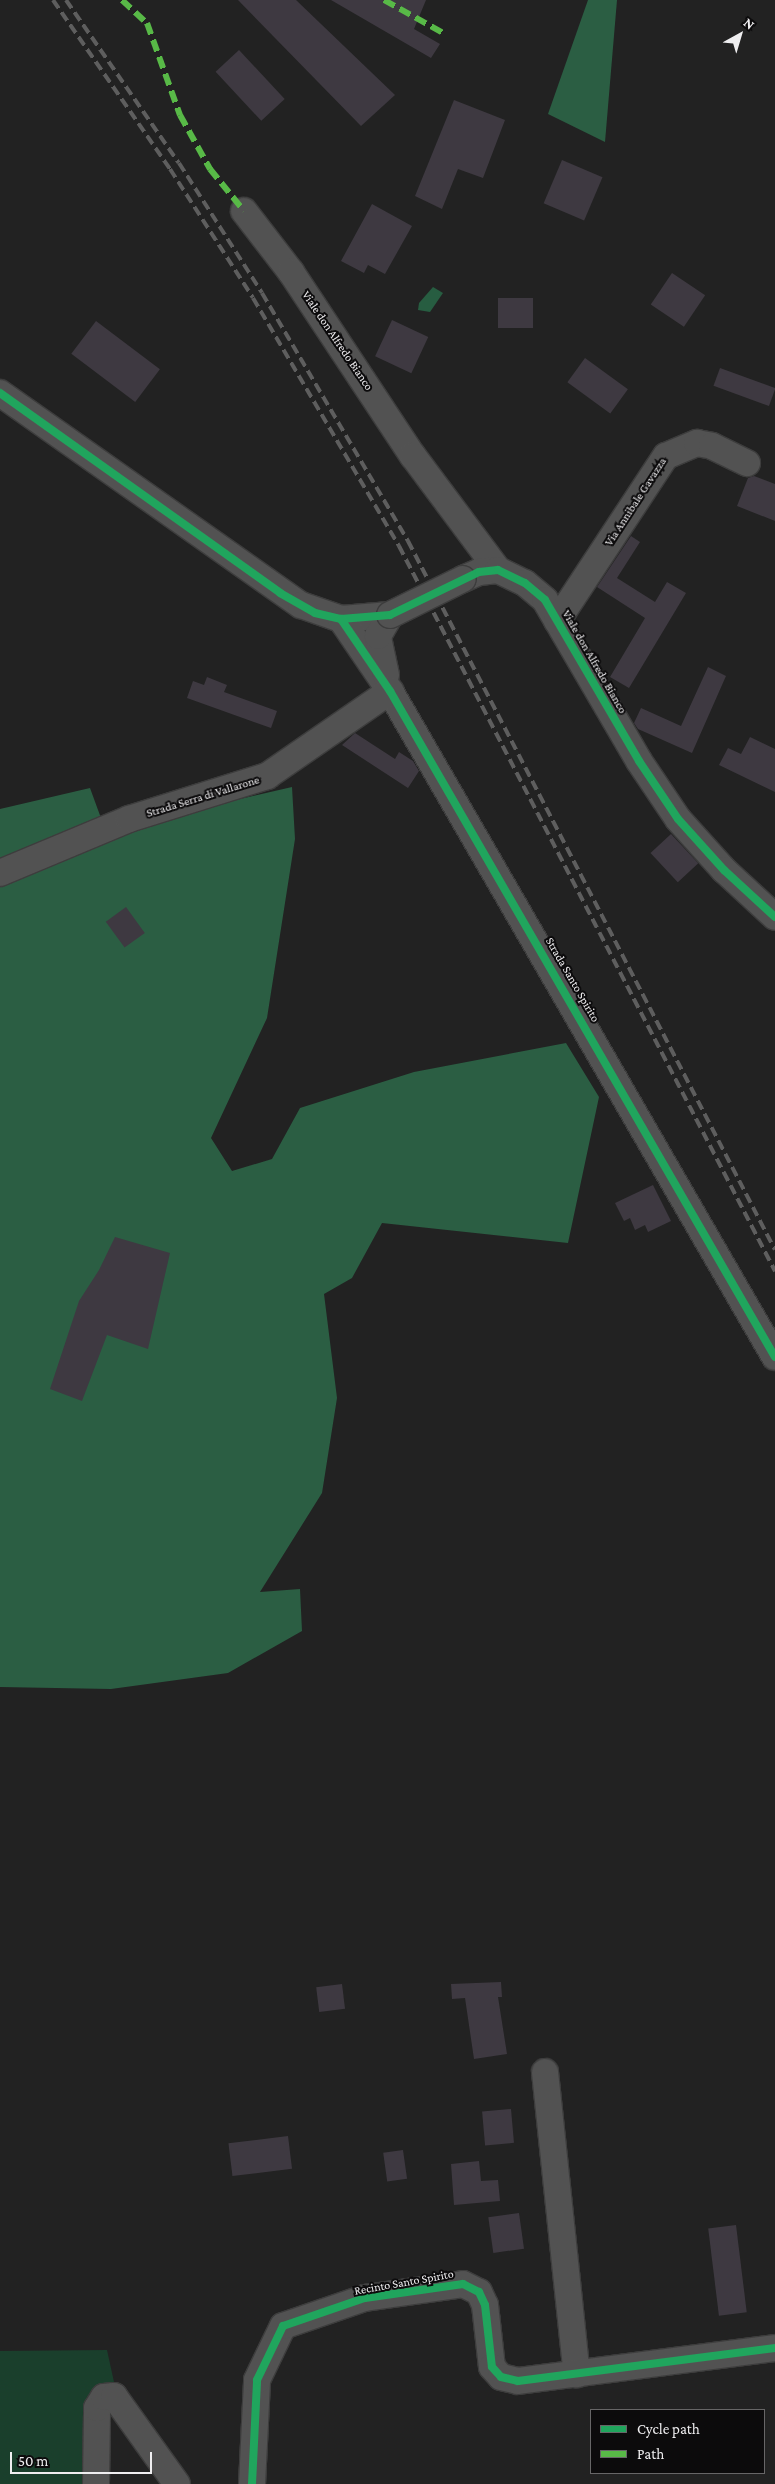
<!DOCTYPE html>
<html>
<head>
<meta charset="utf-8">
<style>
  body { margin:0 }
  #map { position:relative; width:775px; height:2484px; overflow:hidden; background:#222; font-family:"Crimson Pro",serif }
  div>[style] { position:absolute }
  .green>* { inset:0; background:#1a3f2c }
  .forest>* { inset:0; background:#2b5e43 }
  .water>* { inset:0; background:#275d41 }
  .building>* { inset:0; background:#3e3941; transform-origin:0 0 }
  .roads { filter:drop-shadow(1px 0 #3d3d3d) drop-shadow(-1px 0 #3d3d3d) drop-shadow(0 1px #3d3d3d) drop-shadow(0 -1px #3d3d3d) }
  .minor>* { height:26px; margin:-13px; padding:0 13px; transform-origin:13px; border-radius:13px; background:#525252 }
  .rail>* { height:4px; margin-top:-2px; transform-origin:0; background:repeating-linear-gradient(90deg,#5e5e5e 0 10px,transparent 0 15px) }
  .bridges { filter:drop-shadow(1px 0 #3d3d3d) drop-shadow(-1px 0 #3d3d3d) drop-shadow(0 1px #3d3d3d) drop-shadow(0 -1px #3d3d3d) }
  .minor-bridge>* { height:26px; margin:-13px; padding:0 13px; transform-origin:13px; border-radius:13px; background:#525252 }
  .quiet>* { height:6px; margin-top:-3px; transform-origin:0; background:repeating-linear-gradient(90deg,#58b947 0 12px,transparent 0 18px) }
  .cycleway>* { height:8px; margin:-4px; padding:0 4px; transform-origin:4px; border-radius:4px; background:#20a55d }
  span { translate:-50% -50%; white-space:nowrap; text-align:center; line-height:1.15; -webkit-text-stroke:4px #0c0b0c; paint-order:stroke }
  .street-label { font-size:12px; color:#efeef0 }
  .legend { position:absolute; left:590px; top:2409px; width:175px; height:65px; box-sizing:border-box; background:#0c0b0c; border:1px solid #676667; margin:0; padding:6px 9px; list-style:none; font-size:15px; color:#efeef0 }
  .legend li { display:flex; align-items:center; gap:10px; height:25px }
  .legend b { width:25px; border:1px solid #676667 }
  .north { position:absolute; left:715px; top:10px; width:50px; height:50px; -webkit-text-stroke:4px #0c0b0c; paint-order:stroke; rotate:39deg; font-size:14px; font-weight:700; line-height:20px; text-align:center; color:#efeef0 }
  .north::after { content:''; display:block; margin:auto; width:18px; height:22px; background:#efeef0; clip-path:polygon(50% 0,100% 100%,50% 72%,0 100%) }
  .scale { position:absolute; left:10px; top:2452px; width:142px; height:22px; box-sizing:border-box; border:2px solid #efeef0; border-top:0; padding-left:6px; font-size:15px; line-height:18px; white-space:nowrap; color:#efeef0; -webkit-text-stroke:4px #0c0b0c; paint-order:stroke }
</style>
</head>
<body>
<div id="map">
  <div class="green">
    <div style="clip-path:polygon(107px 2350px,114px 2382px,105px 2405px,110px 2484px,0 2484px,0 2351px)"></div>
  </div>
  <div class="forest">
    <div style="clip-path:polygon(588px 0,617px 0,605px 142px,548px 114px)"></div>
    <div style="clip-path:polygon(292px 787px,295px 839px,267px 1018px,211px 1138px,232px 1171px,272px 1159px,300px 1108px,414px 1072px,566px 1043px,599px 1097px,568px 1243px,382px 1223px,352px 1278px,324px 1294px,337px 1398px,322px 1493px,260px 1592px,300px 1589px,302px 1631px,228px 1673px,111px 1689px,0 1687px,0 809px,90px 788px,109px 840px,223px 803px)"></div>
  </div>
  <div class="water">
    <div style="clip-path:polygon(433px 287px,443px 293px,430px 312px,418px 310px,419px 303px)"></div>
  </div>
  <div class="building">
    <div style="clip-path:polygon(238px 0,296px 0,395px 95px,361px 126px)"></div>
    <div style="clip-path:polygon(331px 0,426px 0,414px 29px,440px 44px,431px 58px)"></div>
    <div style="left:239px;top:50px;width:67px;height:32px;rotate:47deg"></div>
    <div style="clip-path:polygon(454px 100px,505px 120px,483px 178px,458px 169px,442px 209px,415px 196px)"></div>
    <div style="left:562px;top:160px;width:44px;height:47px;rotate:23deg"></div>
    <div style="clip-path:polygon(372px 204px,412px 226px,385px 274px,368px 265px,364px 273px,341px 261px)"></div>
    <div style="left:672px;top:273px;width:40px;height:38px;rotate:34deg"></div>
    <div style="left:533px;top:298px;width:30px;height:35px;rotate:90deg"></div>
    <div style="left:392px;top:320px;width:40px;height:40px;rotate:25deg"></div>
    <div style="left:96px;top:321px;width:80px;height:41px;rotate:37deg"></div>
    <div style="left:585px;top:358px;width:53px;height:30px;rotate:36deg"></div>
    <div style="left:720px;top:368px;width:59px;height:19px;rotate:20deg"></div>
    <div style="clip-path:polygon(754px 476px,775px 484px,775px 521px,737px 506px,748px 478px)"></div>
    <div style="clip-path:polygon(631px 536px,640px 542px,617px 578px,655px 602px,667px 582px,686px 593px,629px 688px,610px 677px,645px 618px,597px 587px)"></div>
    <div style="clip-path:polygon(708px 667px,726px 676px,692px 753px,638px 729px,634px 723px,641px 708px,681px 726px)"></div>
    <div style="clip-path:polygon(207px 677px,227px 685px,224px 692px,277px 711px,271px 728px,187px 698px,193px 681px,204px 685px)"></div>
    <div style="clip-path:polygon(355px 733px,395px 759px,399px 752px,413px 761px,419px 771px,408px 788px,342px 745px)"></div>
    <div style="clip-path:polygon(750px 737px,775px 749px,775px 792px,719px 765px,728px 748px,741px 754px)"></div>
    <div style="left:671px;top:834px;width:40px;height:28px;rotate:47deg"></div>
    <div style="left:126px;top:907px;width:32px;height:25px;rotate:54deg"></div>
    <div style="clip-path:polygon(653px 1185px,671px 1221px,648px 1232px,645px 1225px,635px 1230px,630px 1218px,624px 1221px,615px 1203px)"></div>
    <div style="clip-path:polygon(115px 1237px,170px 1253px,148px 1349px,107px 1335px,82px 1401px,50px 1389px,79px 1301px,99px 1270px)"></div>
    <div style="clip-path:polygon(501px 1982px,502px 1997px,498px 1997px,507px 2054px,474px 2059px,465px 1998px,452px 1999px,451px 1984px)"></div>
    <div style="left:342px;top:1984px;width:25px;height:26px;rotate:83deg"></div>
    <div style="left:511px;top:2109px;width:34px;height:29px;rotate:85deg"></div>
    <div style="left:288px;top:2136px;width:33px;height:60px;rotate:83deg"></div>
    <div style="left:403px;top:2150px;width:29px;height:20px;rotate:82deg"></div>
    <div style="clip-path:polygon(479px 2161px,481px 2181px,498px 2180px,500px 2201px,454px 2205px,451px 2164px)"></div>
    <div style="left:519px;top:2213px;width:36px;height:31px;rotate:82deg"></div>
    <div style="left:736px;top:2225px;width:88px;height:28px;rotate:83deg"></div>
  </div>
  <div class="roads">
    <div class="minor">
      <div style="left:244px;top:211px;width:77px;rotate:52.4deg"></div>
      <div style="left:291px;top:272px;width:221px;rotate:56.5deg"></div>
      <div style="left:413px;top:456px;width:142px;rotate:53.3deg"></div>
      <div style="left:0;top:393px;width:368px;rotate:35.2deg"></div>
      <div style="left:301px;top:605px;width:42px;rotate:19.3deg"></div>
      <div style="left:341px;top:619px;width:49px;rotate:-4.7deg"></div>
      <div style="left:463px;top:579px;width:17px;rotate:-24deg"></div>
      <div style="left:479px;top:572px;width:19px;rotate:-6deg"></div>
      <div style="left:498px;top:570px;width:30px;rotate:26deg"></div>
      <div style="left:525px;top:583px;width:26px;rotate:40deg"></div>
      <div style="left:545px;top:600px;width:186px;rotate:59.7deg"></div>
      <div style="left:639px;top:761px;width:70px;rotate:56.1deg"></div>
      <div style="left:678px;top:819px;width:69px;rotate:48deg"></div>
      <div style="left:724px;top:870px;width:69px;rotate:42.7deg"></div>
      <div style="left:341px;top:619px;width:87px;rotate:55.8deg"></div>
      <div style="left:390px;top:691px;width:769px;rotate:59.97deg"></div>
      <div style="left:557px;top:621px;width:198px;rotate:-56.6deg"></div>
      <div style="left:666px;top:456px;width:34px;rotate:-23deg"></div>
      <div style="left:697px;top:443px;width:15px;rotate:11deg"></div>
      <div style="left:712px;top:446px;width:39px;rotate:26deg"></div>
      <div style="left:386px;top:675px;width:40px;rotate:-102deg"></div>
      <div style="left:378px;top:636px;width:24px;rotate:-60deg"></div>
      <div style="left:0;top:873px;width:140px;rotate:-22.7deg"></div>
      <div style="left:129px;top:819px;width:145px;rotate:-17.3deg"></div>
      <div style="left:267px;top:776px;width:150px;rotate:-34.6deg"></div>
      <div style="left:545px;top:2072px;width:304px;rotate:84deg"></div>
      <div style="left:96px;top:2484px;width:76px;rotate:-89.2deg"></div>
      <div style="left:97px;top:2408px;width:13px;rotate:-58deg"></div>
      <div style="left:104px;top:2397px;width:10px;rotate:-6deg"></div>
      <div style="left:114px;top:2396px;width:108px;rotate:54.4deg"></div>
      <div style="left:252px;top:2484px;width:104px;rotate:-87.2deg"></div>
      <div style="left:257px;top:2380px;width:60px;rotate:-64.3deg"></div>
      <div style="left:283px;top:2326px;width:87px;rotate:-18.9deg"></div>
      <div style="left:365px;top:2298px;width:99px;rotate:-8.1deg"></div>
      <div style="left:463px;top:2284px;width:18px;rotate:27deg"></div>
      <div style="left:479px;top:2292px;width:14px;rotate:65deg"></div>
      <div style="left:485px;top:2305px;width:62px;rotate:83.6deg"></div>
      <div style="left:492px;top:2367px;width:13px;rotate:48deg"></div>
      <div style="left:501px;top:2377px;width:17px;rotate:13deg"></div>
      <div style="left:518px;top:2381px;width:259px;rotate:-7.3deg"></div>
    </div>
  </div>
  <div class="rail">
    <div style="left:53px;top:0;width:206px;rotate:55.3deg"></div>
    <div style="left:170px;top:169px;width:153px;rotate:57.2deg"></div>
    <div style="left:253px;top:298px;width:288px;rotate:59.5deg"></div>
    <div style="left:399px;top:546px;width:817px;rotate:62.59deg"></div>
    <div style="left:66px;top:0;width:198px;rotate:55.3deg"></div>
    <div style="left:179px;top:163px;width:154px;rotate:57.4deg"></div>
    <div style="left:262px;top:293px;width:288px;rotate:59.5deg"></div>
    <div style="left:408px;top:541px;width:798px;rotate:62.63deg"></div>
  </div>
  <div class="bridges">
    <div class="minor-bridge">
      <div style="left:390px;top:615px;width:81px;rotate:-26.3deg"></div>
    </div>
  </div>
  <div class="quiet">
    <div style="left:122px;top:0;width:34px;rotate:43deg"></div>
    <div style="left:147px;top:23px;width:98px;rotate:70.3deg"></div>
    <div style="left:180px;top:115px;width:62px;rotate:60.9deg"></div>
    <div style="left:210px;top:169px;width:54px;rotate:51deg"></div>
    <div style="left:384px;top:0;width:68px;rotate:29.2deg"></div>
  </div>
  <div class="cycleway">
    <div style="left:0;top:393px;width:344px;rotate:35.5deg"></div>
    <div style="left:280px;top:593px;width:40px;rotate:29.7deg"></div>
    <div style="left:315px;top:613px;width:27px;rotate:13deg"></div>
    <div style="left:341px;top:619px;width:49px;rotate:-4.7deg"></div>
    <div style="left:390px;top:615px;width:99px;rotate:-25.8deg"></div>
    <div style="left:479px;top:572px;width:19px;rotate:-6deg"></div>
    <div style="left:498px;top:570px;width:30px;rotate:26deg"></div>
    <div style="left:525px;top:583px;width:26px;rotate:40deg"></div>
    <div style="left:545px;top:600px;width:186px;rotate:59.7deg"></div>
    <div style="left:639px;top:761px;width:70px;rotate:56.1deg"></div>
    <div style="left:678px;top:819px;width:69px;rotate:48deg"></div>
    <div style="left:724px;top:870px;width:69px;rotate:42.7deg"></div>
    <div style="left:341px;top:619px;width:87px;rotate:55.8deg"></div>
    <div style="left:390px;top:691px;width:769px;rotate:59.97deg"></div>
    <div style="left:252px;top:2484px;width:104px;rotate:-87.2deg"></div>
    <div style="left:257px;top:2380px;width:60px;rotate:-64.3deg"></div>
    <div style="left:283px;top:2326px;width:87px;rotate:-18.9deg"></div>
    <div style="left:365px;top:2298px;width:99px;rotate:-8.1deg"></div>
    <div style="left:463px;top:2284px;width:18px;rotate:27deg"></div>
    <div style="left:479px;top:2292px;width:14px;rotate:65deg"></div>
    <div style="left:485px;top:2305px;width:62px;rotate:83.6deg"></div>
    <div style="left:492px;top:2367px;width:13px;rotate:48deg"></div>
    <div style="left:501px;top:2377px;width:17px;rotate:13deg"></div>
    <div style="left:518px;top:2381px;width:259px;rotate:-7.3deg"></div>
  </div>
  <div class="street-label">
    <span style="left:337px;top:341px;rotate:56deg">Viale don Alfredo Bianco</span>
    <span style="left:636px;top:502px;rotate:-57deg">Via Annibale Gavazza</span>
    <span style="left:594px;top:662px;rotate:60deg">Viale don Alfredo Bianco</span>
    <span style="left:203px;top:797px;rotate:-17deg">Strada Serra di Vallarone</span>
    <span style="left:572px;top:980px;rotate:60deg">Strada Santo Spirito</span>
    <span style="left:404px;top:2283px;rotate:-10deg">Recinto Santo Spirito</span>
  </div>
  <ul class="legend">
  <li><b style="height:6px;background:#20a55d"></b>Cycle path</li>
  <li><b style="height:6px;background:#58b947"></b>Path</li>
  </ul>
  <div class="north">N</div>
  <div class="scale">50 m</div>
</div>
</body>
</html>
